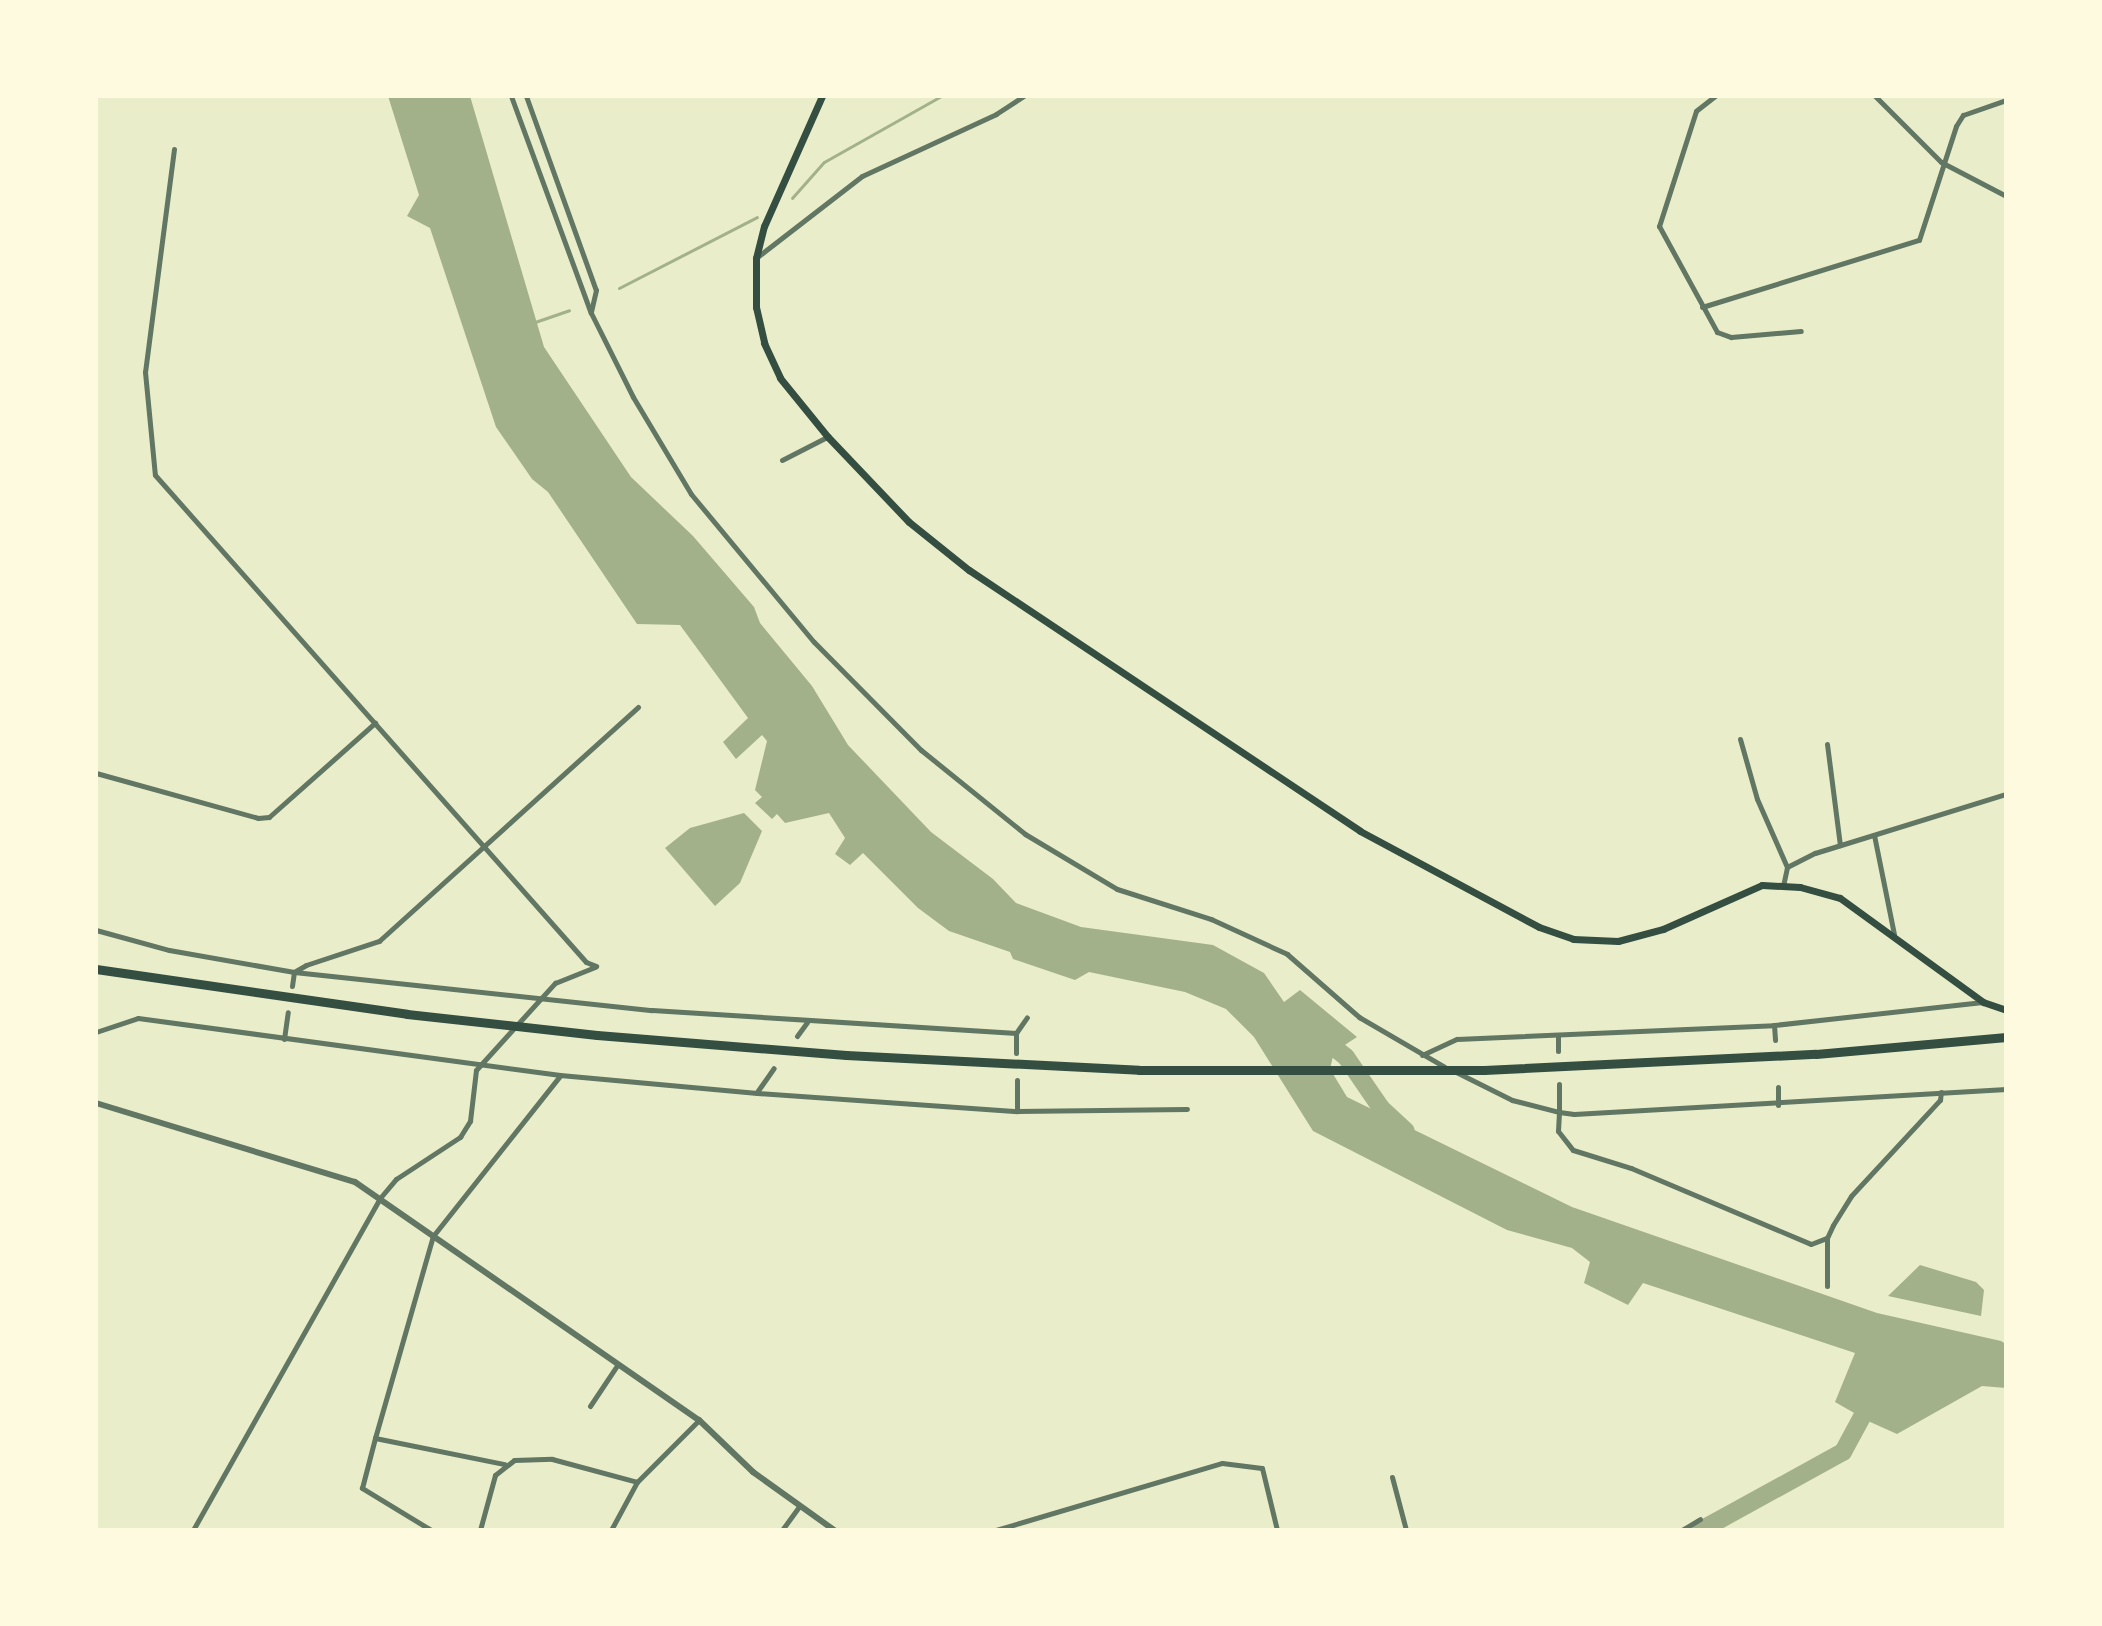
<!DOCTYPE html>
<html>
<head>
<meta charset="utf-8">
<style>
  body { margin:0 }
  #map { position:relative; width:2102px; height:1626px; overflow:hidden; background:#e9edc9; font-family:"DM Sans",sans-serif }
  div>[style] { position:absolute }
  .water>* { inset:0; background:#a3b18a }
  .stream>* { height:3px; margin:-1.5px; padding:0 1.5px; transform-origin:1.5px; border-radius:1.5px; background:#a3b18a }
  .river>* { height:18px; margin:-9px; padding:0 9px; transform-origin:9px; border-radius:9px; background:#a3b18a }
  .minor>* { height:5px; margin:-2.5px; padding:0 2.5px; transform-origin:2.5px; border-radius:2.5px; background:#617663 }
  .tertiary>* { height:6px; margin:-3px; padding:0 3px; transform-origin:3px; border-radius:3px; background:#617663 }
  .secondary>* { height:7px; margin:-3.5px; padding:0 3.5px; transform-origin:3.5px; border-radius:3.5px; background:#344e41 }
  .motorway>* { height:9px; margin:-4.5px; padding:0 4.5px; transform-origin:4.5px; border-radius:4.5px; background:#344e41 }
  span { translate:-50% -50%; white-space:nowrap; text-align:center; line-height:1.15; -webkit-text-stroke:7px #fefae0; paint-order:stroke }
  .frame { position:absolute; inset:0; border:98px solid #fefae0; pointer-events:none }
</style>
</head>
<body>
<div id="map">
  <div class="water">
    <div style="clip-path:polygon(388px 96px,470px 96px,544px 347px,631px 477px,693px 536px,754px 607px,760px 623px,812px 686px,848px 745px,931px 832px,993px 879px,1016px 903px,1081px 927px,1213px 945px,1264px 973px,1284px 1002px,1300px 990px,1357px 1037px,1334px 1052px,1330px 1069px,1347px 1097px,1572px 1207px,1877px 1313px,2001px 1341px,2006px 1344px,2006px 1388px,1982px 1386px,1897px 1434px,1868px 1421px,1863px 1427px,1855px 1422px,1856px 1414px,1835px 1402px,1855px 1353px,1643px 1283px,1628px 1305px,1584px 1283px,1590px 1262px,1572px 1248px,1507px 1230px,1313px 1131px,1254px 1037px,1226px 1009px,1185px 992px,1089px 972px,1075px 980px,1013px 959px,1010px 952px,949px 931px,918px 908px,863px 853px,850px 865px,835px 854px,845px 838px,829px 813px,785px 823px,777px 814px,772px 819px,755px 803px,762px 797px,755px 790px,767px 741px,762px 735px,736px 759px,723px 742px,748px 718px,680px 625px,637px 624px,548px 492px,532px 479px,496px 427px,430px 228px,407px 216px,419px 195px)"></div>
    <div style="clip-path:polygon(744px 813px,762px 831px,740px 883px,715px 906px,665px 848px,690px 828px)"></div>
    <div style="clip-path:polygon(1920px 1265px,1976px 1282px,1984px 1290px,1981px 1316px,1888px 1296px)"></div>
  </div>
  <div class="stream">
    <div style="left:792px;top:198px;width:48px;rotate:-48.4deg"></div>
    <div style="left:824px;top:162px;width:134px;rotate:-29.4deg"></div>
    <div style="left:619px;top:288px;width:155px;rotate:-27.2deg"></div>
    <div style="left:535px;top:322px;width:36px;rotate:-19deg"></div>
  </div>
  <div class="river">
    <div style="left:1320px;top:1036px;width:33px;rotate:39deg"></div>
    <div style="left:1346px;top:1057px;width:62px;rotate:55.5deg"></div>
    <div style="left:1381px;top:1108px;width:34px;rotate:43deg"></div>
    <div style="left:1701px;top:1530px;width:162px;rotate:-28.8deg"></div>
    <div style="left:1843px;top:1452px;width:55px;rotate:-61.6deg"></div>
  </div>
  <div class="minor">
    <div style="left:511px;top:96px;width:231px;rotate:69.8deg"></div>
    <div style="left:591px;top:313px;width:94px;rotate:63.4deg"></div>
    <div style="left:633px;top:397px;width:113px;rotate:59.1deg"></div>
    <div style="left:691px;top:494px;width:192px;rotate:50.3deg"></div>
    <div style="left:814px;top:642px;width:152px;rotate:45.3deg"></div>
    <div style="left:921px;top:750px;width:134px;rotate:38.9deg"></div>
    <div style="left:1025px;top:834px;width:107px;rotate:30.9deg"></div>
    <div style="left:1117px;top:889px;width:99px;rotate:17.7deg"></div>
    <div style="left:1211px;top:919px;width:84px;rotate:24.7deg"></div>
    <div style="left:1287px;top:954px;width:96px;rotate:41.2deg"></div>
    <div style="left:1359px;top:1017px;width:99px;rotate:30.2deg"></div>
    <div style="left:526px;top:96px;width:206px;rotate:70.2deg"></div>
    <div style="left:596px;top:290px;width:23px;rotate:103deg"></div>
    <div style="left:1715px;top:96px;width:24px;rotate:142deg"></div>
    <div style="left:1696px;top:111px;width:121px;rotate:107.8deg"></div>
    <div style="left:1659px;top:226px;width:121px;rotate:61.3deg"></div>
    <div style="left:1717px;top:332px;width:15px;rotate:20deg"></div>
    <div style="left:1731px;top:337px;width:70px;rotate:-4.9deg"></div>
    <div style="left:1875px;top:96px;width:93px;rotate:45deg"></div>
    <div style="left:1941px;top:162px;width:73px;rotate:27.6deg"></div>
    <div style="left:174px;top:149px;width:225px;rotate:97.4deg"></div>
    <div style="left:145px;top:372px;width:103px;rotate:84.5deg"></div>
    <div style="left:155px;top:475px;width:650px;rotate:48.49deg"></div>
    <div style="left:586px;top:962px;width:11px;rotate:22deg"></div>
    <div style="left:756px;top:258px;width:134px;rotate:-37.7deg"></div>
    <div style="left:862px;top:176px;width:148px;rotate:-24.8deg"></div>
    <div style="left:996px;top:114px;width:33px;rotate:-33deg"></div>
    <div style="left:1702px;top:307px;width:227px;rotate:-17.2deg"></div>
    <div style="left:1919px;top:240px;width:120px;rotate:-72deg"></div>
    <div style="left:1956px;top:126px;width:13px;rotate:-58deg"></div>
    <div style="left:1963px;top:115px;width:46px;rotate:-19.2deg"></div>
    <div style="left:782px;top:460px;width:51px;rotate:-27.1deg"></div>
    <div style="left:1740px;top:739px;width:62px;rotate:74.2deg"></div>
    <div style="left:1757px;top:799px;width:74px;rotate:66.2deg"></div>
    <div style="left:1827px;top:744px;width:102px;rotate:82.7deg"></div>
    <div style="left:96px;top:773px;width:168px;rotate:15.5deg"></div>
    <div style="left:258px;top:818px;width:11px;rotate:-5deg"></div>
    <div style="left:269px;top:817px;width:142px;rotate:-41.6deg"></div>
    <div style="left:1874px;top:835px;width:101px;rotate:78.6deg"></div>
    <div style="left:1783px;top:886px;width:19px;rotate:-78deg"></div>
    <div style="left:1787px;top:867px;width:31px;rotate:-27deg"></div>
    <div style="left:1815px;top:853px;width:200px;rotate:-17.2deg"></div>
    <div style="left:96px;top:930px;width:76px;rotate:15.3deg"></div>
    <div style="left:169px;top:950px;width:127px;rotate:10deg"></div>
    <div style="left:294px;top:972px;width:360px;rotate:6.1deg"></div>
    <div style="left:652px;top:1010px;width:365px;rotate:3.6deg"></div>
    <div style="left:292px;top:986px;width:14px;rotate:-82deg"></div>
    <div style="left:294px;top:972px;width:14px;rotate:-30deg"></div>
    <div style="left:306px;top:965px;width:77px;rotate:-18.2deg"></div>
    <div style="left:379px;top:941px;width:349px;rotate:-42.1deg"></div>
    <div style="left:1774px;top:1025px;width:15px;rotate:86deg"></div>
    <div style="left:96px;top:1032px;width:44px;rotate:-18.4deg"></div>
    <div style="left:138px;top:1018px;width:426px;rotate:7.7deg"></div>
    <div style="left:560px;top:1075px;width:198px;rotate:5.2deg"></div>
    <div style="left:757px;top:1093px;width:261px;rotate:4deg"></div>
    <div style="left:1017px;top:1111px;width:170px;rotate:-0.7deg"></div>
    <div style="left:797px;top:1036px;width:17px;rotate:-54deg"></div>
    <div style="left:1558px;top:1036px;width:15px;rotate:90deg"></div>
    <div style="left:284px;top:1039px;width:27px;rotate:-82deg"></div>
    <div style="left:1016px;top:1053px;width:20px;rotate:-90deg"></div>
    <div style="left:1016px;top:1033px;width:19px;rotate:-55deg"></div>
    <div style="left:1422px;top:1055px;width:38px;rotate:-25deg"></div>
    <div style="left:1457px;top:1039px;width:317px;rotate:-2.5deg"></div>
    <div style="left:1774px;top:1025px;width:210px;rotate:-6.3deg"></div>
    <div style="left:1454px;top:1071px;width:65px;rotate:26.6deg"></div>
    <div style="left:1512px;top:1100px;width:49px;rotate:14.3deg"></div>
    <div style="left:1559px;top:1112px;width:19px;rotate:93deg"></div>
    <div style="left:1558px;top:1131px;width:24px;rotate:52deg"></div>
    <div style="left:1573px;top:1150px;width:61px;rotate:17.2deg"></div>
    <div style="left:1631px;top:1168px;width:195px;rotate:22.9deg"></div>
    <div style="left:1811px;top:1244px;width:17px;rotate:-21deg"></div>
    <div style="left:1559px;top:1084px;width:28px;rotate:90deg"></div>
    <div style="left:1559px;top:1112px;width:15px;rotate:8deg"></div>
    <div style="left:1574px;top:1114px;width:433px;rotate:-3.3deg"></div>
    <div style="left:1778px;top:1087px;width:18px;rotate:90deg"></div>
    <div style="left:757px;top:1092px;width:29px;rotate:-55deg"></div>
    <div style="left:1017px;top:1111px;width:31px;rotate:-90deg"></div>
    <div style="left:1827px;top:1286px;width:48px;rotate:-90deg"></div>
    <div style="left:1827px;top:1238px;width:14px;rotate:-65deg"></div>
    <div style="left:1833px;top:1225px;width:34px;rotate:-58deg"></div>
    <div style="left:1851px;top:1196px;width:131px;rotate:-47.2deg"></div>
    <div style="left:1940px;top:1100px;width:8px;rotate:-83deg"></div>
    <div style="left:590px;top:1406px;width:50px;rotate:-56.3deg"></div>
    <div style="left:375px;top:1438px;width:132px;rotate:11.4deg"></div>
    <div style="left:1392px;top:1477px;width:55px;rotate:75.2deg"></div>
    <div style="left:193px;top:1530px;width:381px;rotate:-60.6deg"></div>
    <div style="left:380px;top:1198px;width:25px;rotate:-50deg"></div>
    <div style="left:396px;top:1179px;width:77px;rotate:-33.3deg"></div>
    <div style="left:460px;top:1137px;width:19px;rotate:-58deg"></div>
    <div style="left:470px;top:1121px;width:51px;rotate:-83.3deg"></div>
    <div style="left:476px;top:1070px;width:118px;rotate:-47.8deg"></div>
    <div style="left:555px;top:983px;width:43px;rotate:-21.8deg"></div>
    <div style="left:431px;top:1530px;width:81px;rotate:-148.7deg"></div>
    <div style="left:362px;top:1488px;width:52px;rotate:-75.4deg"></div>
    <div style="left:375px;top:1438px;width:210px;rotate:-74deg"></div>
    <div style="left:433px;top:1236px;width:204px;rotate:-51.6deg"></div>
    <div style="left:480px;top:1530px;width:57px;rotate:-74.7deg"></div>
    <div style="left:495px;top:1475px;width:24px;rotate:-38deg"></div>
    <div style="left:514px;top:1460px;width:38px;rotate:-2deg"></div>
    <div style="left:552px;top:1459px;width:88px;rotate:15.1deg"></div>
    <div style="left:611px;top:1530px;width:55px;rotate:-61.6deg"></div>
    <div style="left:637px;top:1482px;width:88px;rotate:-45deg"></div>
    <div style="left:782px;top:1530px;width:29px;rotate:-54deg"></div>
    <div style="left:996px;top:1530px;width:236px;rotate:-16.5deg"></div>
    <div style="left:1222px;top:1463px;width:40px;rotate:7.1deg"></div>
    <div style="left:1262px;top:1468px;width:64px;rotate:76.4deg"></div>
    <div style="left:1682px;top:1530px;width:21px;rotate:-31deg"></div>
  </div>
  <div class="tertiary">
    <div style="left:96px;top:1103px;width:271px;rotate:17deg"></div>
    <div style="left:355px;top:1182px;width:418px;rotate:34.7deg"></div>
    <div style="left:699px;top:1420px;width:75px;rotate:43.9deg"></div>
    <div style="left:753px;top:1472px;width:100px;rotate:35.6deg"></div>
  </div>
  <div class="secondary">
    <div style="left:822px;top:96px;width:142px;rotate:114deg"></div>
    <div style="left:764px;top:226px;width:33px;rotate:104deg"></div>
    <div style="left:756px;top:258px;width:49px;rotate:90deg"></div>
    <div style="left:756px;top:307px;width:37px;rotate:77deg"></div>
    <div style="left:764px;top:343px;width:38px;rotate:65deg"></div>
    <div style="left:780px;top:378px;width:76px;rotate:50.9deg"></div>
    <div style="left:828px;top:437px;width:117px;rotate:46.4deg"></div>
    <div style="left:909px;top:522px;width:77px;rotate:38.7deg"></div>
    <div style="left:969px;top:570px;width:470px;rotate:33.7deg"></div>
    <div style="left:1360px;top:831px;width:203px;rotate:28.2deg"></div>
    <div style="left:1539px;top:927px;width:36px;rotate:19deg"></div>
    <div style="left:1573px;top:939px;width:45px;rotate:2.5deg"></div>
    <div style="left:1618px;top:941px;width:47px;rotate:-14.9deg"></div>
    <div style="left:1663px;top:929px;width:108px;rotate:-24deg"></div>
    <div style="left:1762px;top:885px;width:38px;rotate:3deg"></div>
    <div style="left:1800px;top:887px;width:41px;rotate:15.4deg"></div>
    <div style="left:1840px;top:898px;width:177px;rotate:36deg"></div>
    <div style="left:1983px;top:1002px;width:24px;rotate:19deg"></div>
  </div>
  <div class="motorway">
    <div style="left:96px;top:969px;width:314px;rotate:8.2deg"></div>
    <div style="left:407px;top:1014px;width:191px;rotate:6.3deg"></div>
    <div style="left:597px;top:1035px;width:250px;rotate:4.6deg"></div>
    <div style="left:846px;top:1055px;width:293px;rotate:2.9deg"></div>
    <div style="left:1139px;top:1070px;width:345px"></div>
    <div style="left:1484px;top:1070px;width:332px;rotate:-2.8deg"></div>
    <div style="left:1816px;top:1054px;width:191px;rotate:-5.1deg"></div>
  </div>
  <div class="frame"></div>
</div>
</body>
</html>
